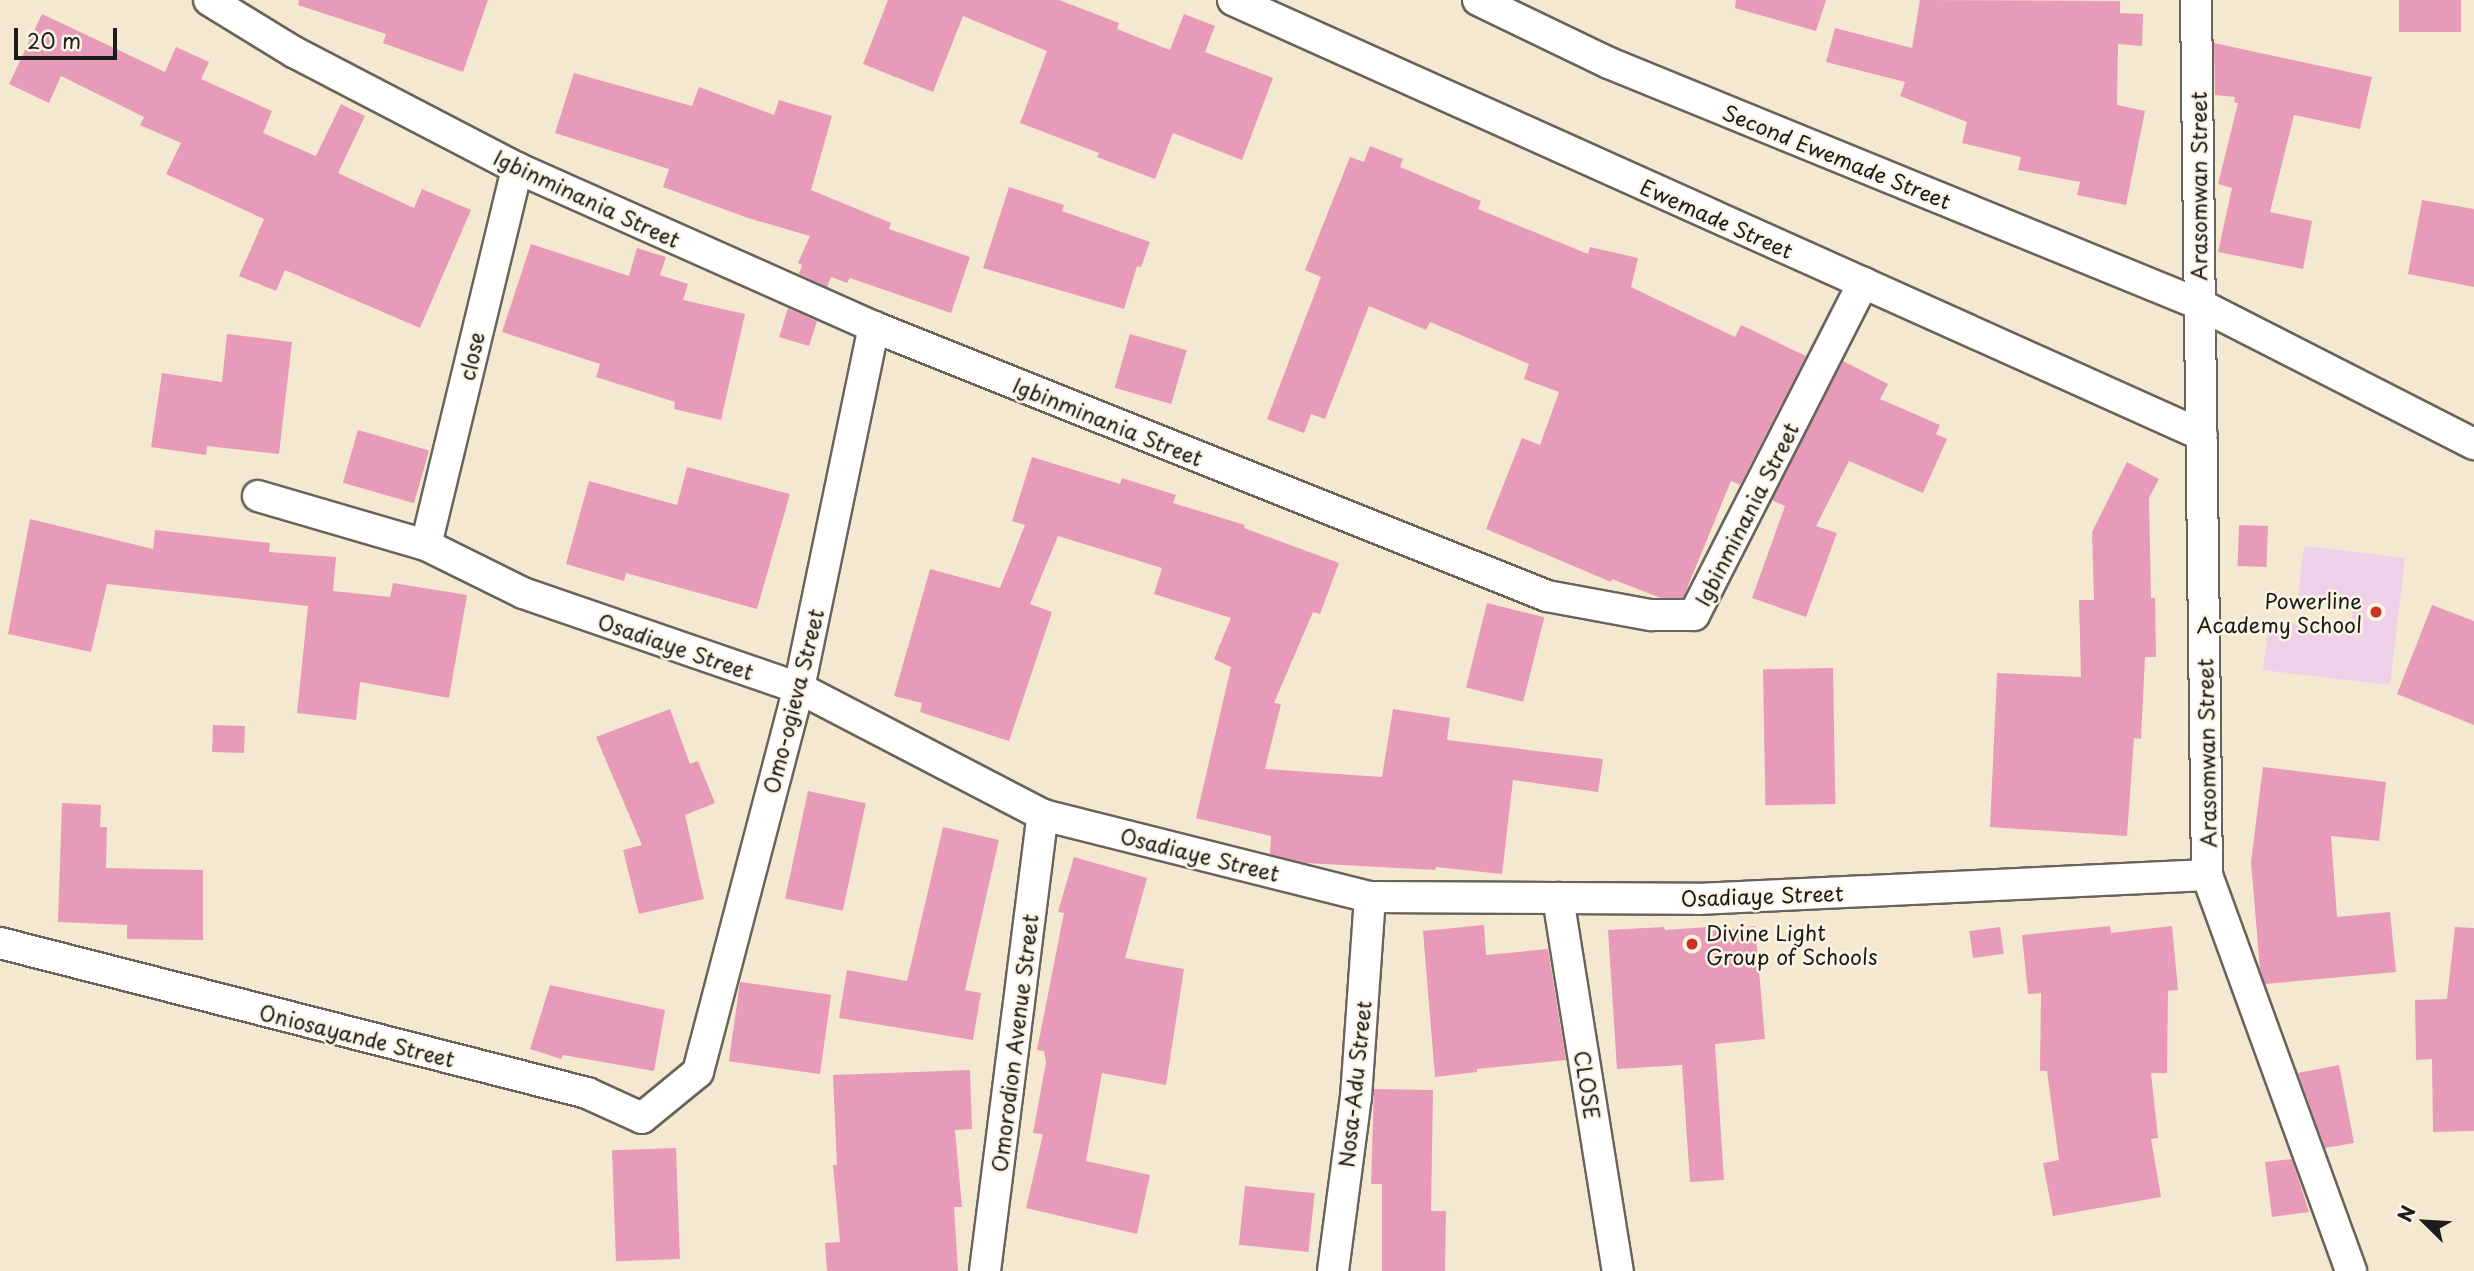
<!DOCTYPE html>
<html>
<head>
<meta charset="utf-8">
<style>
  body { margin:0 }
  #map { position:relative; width:2474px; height:1271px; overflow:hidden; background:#f4e9d0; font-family:"Playpen Sans",sans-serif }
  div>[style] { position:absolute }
  .built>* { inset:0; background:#eed0e8 }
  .building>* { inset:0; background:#e79bb9; transform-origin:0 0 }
  .roads { filter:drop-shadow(2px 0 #68645b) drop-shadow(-2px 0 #68645b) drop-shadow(0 2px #68645b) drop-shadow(0 -2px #68645b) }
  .minor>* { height:30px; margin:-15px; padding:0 15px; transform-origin:15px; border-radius:15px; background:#fff }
  .dots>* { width:19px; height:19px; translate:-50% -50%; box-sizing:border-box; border:4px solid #fcf5e5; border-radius:50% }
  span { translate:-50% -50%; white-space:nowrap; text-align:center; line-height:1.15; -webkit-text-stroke:5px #fcf5e5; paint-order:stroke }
  .street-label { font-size:21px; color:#1c1c1c }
  .poi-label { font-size:21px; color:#1c1c1c }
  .right { translate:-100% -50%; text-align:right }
  .left { translate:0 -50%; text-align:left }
  .north { position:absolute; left:2390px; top:1187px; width:70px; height:70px; -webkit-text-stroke:5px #fcf5e5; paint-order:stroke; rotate:294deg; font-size:19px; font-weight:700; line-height:28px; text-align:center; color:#1c1c1c }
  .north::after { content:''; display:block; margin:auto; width:24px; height:32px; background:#1c1c1c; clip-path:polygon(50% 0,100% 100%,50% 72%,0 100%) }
  .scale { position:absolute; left:14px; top:28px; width:103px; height:32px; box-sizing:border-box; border:4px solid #1c1c1c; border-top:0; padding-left:9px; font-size:21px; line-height:24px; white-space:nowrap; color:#1c1c1c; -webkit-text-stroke:5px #fcf5e5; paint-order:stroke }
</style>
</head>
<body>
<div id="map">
  <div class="built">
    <div style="clip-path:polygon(2304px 546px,2405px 558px,2390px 685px,2263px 670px,2269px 621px,2350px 630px,2354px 602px,2298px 596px)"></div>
  </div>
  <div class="building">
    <div style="clip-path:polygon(299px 0,488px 0,463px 72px,383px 43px,386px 34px,298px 5px)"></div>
    <div style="clip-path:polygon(888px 0,1059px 0,1119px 23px,1117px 29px,1170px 50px,1184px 14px,1215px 26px,1205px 52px,1273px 78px,1242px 160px,1173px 133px,1155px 179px,1097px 157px,1099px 153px,1020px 123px,1047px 51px,963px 16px,933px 92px,863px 64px)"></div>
    <div style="clip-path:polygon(1736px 0,1826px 0,1816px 31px,1735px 8px)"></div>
    <div style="clip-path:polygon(1920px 0,2120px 1px,2120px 13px,2143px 14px,2142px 46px,2118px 44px,2117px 105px,2145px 111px,2126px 205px,2077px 195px,2080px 182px,2018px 170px,2021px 157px,1962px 143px,1967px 122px,1900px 96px,1905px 82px,1826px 62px,1835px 28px,1912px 48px)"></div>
    <div style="left:2399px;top:0;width:62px;height:32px"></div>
    <div style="clip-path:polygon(42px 14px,165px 72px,176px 47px,209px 62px,201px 79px,272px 111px,263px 133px,316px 156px,341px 104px,365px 116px,338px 173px,414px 208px,422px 189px,471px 210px,420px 328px,285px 270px,276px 291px,239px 276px,264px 219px,166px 174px,181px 143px,140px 125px,144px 117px,61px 76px,49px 103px,9px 84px)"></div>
    <div style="clip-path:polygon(2214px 43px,2372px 77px,2360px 129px,2294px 115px,2270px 212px,2312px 221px,2303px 269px,2218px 252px,2232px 188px,2218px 184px,2238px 103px,2234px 102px,2235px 97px,2215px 95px)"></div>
    <div style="clip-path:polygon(574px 73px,692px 106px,699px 87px,774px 115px,779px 100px,832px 116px,811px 190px,891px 223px,889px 229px,970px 257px,951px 313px,850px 278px,847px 283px,831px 277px,827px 287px,799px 274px,802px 265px,798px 263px,810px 236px,748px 218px,663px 187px,669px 169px,555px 133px)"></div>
    <div style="clip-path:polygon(1370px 146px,1403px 159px,1400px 167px,1481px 201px,1478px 209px,1588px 254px,1590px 247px,1638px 258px,1631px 287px,1735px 337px,1741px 325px,1806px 356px,1740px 485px,1731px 481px,1683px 598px,1661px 598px,1612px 579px,1611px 582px,1486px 529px,1522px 438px,1540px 445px,1559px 392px,1524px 379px,1529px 364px,1430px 322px,1426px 330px,1369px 306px,1325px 419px,1311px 414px,1304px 433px,1267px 419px,1321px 277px,1305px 270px,1350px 157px,1364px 162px)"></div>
    <div style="clip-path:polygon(1009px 187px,1064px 205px,1062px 211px,1150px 242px,1141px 267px,1137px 266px,1124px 309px,983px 268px)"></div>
    <div style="clip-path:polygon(2422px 200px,2474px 209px,2474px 287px,2408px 274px)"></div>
    <div style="clip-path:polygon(531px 244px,629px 276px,637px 248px,666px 257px,660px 275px,688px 284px,683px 300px,745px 314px,721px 420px,674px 409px,675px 402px,596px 377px,600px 364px,502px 332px)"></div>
    <div style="clip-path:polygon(788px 308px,817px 321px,809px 346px,779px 337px)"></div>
    <div style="clip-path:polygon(227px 334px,292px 342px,279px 454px,207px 446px,206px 455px,151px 447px,162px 373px,222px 382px)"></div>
    <div style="left:1130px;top:334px;width:59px;height:56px;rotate:16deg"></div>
    <div style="clip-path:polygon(1843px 361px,1888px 384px,1880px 399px,1940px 425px,1936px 434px,1947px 439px,1923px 493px,1849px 461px,1816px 526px,1837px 533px,1806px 617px,1752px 598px,1785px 506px,1772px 500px)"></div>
    <div style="left:358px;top:430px;width:74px;height:55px;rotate:16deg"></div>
    <div style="clip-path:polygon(1032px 457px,1120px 484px,1122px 478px,1176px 495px,1173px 503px,1245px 525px,1244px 528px,1339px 563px,1320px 614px,1313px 612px,1274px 703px,1281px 704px,1265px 769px,1382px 777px,1393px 709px,1450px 718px,1447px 740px,1603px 759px,1598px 792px,1513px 780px,1502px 874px,1436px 867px,1435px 870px,1305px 863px,1270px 854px,1271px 836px,1196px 818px,1231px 667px,1214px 659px,1231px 618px,1154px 594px,1162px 568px,1058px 536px,1030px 604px,1052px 612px,1009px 741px,920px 712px,922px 703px,894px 696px,930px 569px,1000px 588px,1025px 525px,1012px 521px)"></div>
    <div style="clip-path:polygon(2127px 462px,2159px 479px,2149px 498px,2151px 598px,2155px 598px,2156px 657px,2145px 657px,2141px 739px,2134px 738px,2127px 836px,1990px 827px,1997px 673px,2081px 677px,2079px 600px,2094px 600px,2092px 532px)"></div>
    <div style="clip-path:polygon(687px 467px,790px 494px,757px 609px,626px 573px,624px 581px,566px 564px,589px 481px,677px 505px)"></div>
    <div style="clip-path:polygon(30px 519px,153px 549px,155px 530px,270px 543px,269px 552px,336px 557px,333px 591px,390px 597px,393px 583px,467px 595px,449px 698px,360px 682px,356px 720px,297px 713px,308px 606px,107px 584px,91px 652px,8px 634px)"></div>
    <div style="left:2239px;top:525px;width:29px;height:41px;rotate:2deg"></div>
    <div style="left:1487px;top:603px;width:59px;height:87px;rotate:14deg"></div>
    <div style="clip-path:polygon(2432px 605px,2474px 621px,2474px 725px,2397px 694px)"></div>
    <div style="left:1833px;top:668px;width:136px;height:70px;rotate:89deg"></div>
    <div style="clip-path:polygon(670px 709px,690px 764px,698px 761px,715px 803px,685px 815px,704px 899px,639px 914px,623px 850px,642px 845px,596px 737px)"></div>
    <div style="left:213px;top:725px;width:32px;height:27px;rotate:2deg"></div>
    <div style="clip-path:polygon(2263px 767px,2386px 782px,2379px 841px,2331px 836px,2337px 917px,2390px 912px,2396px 972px,2265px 984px,2260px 969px,2251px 862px)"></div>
    <div style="left:808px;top:791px;width:59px;height:110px;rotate:12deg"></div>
    <div style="clip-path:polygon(62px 803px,101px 805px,100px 827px,107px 827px,106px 868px,203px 870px,203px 940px,127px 939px,127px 925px,58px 922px)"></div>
    <div style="clip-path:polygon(943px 827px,999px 840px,965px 990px,981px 993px,973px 1040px,839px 1018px,847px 970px,907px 981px)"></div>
    <div style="clip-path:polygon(1074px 857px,1147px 878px,1125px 958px,1184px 969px,1166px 1085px,1102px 1073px,1086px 1161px,1150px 1175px,1137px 1234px,1026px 1208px,1043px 1134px,1033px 1133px,1046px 1062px,1044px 1051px,1037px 1050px,1064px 913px,1058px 912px)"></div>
    <div style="clip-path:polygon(1484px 925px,1486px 955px,1548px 949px,1566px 1060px,1477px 1069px,1477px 1072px,1435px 1077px,1423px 931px)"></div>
    <div style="clip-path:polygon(1755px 926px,1765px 1039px,1715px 1044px,1724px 1180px,1690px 1182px,1682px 1065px,1617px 1069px,1608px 930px,1664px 927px,1665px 930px,1708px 927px,1708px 931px)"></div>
    <div style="clip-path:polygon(2110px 926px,2111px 933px,2172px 926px,2178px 990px,2168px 991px,2167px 1073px,2151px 1073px,2158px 1138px,2151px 1139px,2161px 1197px,2053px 1216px,2043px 1163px,2059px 1160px,2047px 1071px,2040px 1071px,2041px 993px,2028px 994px,2022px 935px)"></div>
    <div style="left:2000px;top:927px;width:27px;height:31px;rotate:82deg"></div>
    <div style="clip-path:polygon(2455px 927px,2474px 928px,2474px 1131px,2433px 1132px,2432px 1059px,2416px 1060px,2415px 1000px,2447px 999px)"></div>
    <div style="left:740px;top:982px;width:92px;height:80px;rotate:8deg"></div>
    <div style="clip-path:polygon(550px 985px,665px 1010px,654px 1071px,563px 1055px,561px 1059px,530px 1049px)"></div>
    <div style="clip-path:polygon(2339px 1065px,2354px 1143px,2325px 1148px,2298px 1073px)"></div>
    <div style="clip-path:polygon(970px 1070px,972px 1129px,955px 1130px,962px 1207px,954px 1207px,958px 1271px,827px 1271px,825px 1243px,840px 1242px,833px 1165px,837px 1165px,833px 1075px)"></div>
    <div style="clip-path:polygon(1374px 1089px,1433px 1090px,1431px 1211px,1446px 1211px,1445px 1271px,1382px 1271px,1382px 1184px,1371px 1184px)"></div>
    <div style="left:676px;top:1148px;width:111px;height:64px;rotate:88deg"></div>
    <div style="clip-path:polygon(2292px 1159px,2309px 1212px,2272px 1217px,2265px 1162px)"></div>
    <div style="left:1245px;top:1186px;width:70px;height:59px;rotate:6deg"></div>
  </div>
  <div class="roads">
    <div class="minor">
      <div style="left:209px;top:0;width:100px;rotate:31.5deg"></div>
      <div style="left:294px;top:52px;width:251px;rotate:27.5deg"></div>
      <div style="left:517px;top:168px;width:391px;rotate:24deg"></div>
      <div style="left:874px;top:327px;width:725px;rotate:21.79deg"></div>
      <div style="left:1547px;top:596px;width:106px;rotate:10.4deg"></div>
      <div style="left:1651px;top:615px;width:43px"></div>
      <div style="left:1694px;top:615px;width:373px;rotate:-63deg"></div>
      <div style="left:1233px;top:0;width:1062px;rotate:24.18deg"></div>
      <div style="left:1478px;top:0;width:145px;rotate:25.7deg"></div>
      <div style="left:1609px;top:63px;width:637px;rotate:22.22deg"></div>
      <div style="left:2199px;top:304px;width:309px;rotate:27deg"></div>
      <div style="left:2196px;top:0;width:875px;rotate:89.28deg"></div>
      <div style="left:2207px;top:875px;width:421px;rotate:70deg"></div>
      <div style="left:258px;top:496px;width:175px;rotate:16.3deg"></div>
      <div style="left:426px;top:545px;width:108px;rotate:26.3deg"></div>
      <div style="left:523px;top:593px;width:292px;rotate:19deg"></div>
      <div style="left:799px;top:688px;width:275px;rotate:27.5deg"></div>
      <div style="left:1043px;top:815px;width:337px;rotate:14.1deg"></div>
      <div style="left:1370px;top:897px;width:328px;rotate:0.3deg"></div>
      <div style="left:1698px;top:899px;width:510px;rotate:-2.7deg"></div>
      <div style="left:426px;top:545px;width:388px;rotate:-76.4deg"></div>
      <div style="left:1558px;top:898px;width:378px;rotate:80.9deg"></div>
      <div style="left:0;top:943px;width:606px;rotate:14.33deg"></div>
      <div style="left:587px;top:1093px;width:60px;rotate:24.4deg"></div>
      <div style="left:642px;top:1118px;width:72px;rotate:-39.4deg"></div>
      <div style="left:698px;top:1072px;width:397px;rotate:-75.3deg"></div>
      <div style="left:799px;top:688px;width:369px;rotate:-78.3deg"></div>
      <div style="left:985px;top:1271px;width:460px;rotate:-82.8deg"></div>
      <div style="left:1333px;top:1271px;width:176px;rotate:-82.5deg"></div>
      <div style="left:1356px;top:1097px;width:200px;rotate:-86deg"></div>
    </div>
  </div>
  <div class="dots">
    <div style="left:2376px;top:612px;background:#c8321e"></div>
    <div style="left:1692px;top:944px;background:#c8321e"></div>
  </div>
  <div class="street-label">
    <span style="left:1837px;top:156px;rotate:22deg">Second Ewemade Street</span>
    <span style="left:2198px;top:186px;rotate:-90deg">Arasomwan Street</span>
    <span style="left:587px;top:198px;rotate:25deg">Igbinminania Street</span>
    <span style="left:1717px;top:218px;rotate:24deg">Ewemade Street</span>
    <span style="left:471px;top:356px;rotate:-77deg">close</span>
    <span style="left:1108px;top:421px;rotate:22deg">Igbinminania Street</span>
    <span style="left:1746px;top:514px;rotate:-63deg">Igbinminania Street</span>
    <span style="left:676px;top:646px;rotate:19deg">Osadiaye Street</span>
    <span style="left:793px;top:701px;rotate:-76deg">Omo-ogieva Street</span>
    <span style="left:2206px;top:753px;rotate:-91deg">Arasomwan Street</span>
    <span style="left:1200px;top:854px;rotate:14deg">Osadiaye Street</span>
    <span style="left:1762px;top:895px;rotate:-2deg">Osadiaye Street</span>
    <span style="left:357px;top:1035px;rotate:14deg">Oniosayande Street</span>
    <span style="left:1014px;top:1043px;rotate:-83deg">Omorodion Avenue Street</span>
    <span style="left:1354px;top:1084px;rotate:-84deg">Nosa-Adu Street</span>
    <span style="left:1588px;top:1085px;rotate:81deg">CLOSE</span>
  </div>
  <div class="poi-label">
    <span class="right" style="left:2362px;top:612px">Powerline<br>Academy School</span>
    <span class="left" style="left:1706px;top:944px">Divine Light<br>Group of Schools</span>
  </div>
  <div class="north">N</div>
  <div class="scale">20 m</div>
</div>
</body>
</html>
